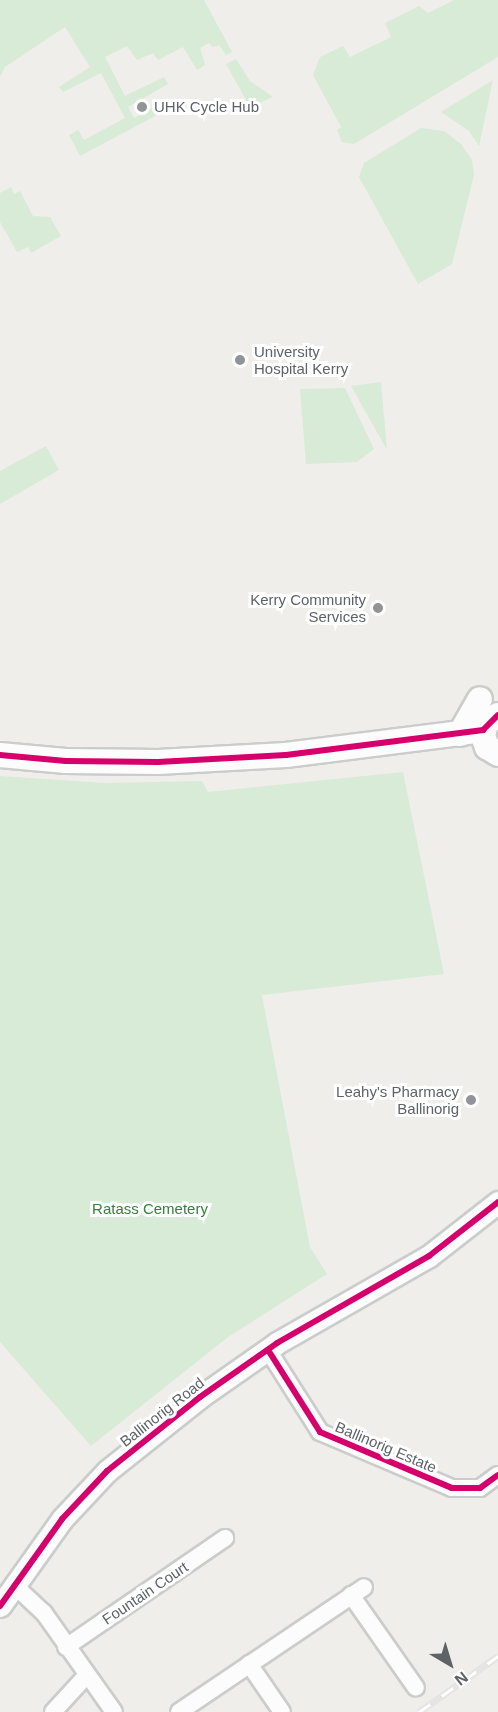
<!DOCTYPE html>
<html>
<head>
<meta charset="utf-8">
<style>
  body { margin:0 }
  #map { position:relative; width:498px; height:1712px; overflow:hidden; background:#efeeea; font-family:Arial,sans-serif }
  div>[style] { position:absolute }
  .green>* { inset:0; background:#d8ebd6 }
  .roads { filter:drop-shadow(2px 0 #cbcccc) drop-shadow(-2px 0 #cbcccc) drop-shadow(0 2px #cbcccc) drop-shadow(0 -2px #cbcccc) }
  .minor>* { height:16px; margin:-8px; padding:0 8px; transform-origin:8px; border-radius:8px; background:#fdfcfc }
  .tertiary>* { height:21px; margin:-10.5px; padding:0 10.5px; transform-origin:10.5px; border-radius:10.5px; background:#fdfcfc }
  .secondary>* { height:24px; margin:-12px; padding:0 12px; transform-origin:12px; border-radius:12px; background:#fdfcfc }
  .rail>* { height:7px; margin-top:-3.5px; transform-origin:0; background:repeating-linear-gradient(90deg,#fff 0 14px,#e4e4e4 0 28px); box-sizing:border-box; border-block:2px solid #e4e4e4 }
  .cycleway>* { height:6px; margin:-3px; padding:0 3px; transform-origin:3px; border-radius:3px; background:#d6006c }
  .dots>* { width:16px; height:16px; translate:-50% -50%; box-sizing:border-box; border:3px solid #fff; border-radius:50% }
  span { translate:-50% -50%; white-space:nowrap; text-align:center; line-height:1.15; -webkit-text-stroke:6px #fff; paint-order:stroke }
  .poi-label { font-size:15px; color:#5f6368 }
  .left { translate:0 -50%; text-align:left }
  .right { translate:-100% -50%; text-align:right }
  .park-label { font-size:15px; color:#348238 }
  .street-label { font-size:15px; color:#5f6368 }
  .north { position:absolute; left:420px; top:1634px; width:60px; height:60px; -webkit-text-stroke:4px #fff; paint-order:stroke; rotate:142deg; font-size:16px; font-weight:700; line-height:24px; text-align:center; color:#5f6368 }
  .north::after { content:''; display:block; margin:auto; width:21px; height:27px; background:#5f6368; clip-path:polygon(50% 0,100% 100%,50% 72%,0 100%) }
</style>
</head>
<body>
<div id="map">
  <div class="green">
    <div style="clip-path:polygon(0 0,204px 0,232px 52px,226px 55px,219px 45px,213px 47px,209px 43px,200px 48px,205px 65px,197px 70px,183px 47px,158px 60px,153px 53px,137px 60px,127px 46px,105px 57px,125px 96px,164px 77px,168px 84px,128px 107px,134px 118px,156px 106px,155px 116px,80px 156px,69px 135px,78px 130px,84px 140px,125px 118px,101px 73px,63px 92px,59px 87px,90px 67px,65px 27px,5px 67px,0 77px)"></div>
    <div style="clip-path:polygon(454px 0,498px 0,498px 57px,354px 144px,342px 142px,337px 130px,341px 127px,313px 75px,320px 57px,343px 46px,350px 57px,391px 37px,385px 23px,419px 6px,428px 13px)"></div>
    <div style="clip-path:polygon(236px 59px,250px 81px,273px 97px,250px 107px,226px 64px)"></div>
    <div style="clip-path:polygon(493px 80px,479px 146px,469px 131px,441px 112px)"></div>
    <div style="clip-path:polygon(421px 128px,444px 131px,461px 144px,472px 160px,474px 175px,452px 264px,418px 284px,359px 177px,364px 163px)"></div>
    <div style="clip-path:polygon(11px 187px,14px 194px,20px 191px,33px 216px,50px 217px,61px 236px,31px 253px,28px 247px,17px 252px,0 222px,0 193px)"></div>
    <div style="clip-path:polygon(381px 382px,387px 450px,351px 386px)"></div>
    <div style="clip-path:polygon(345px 388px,374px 449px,357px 462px,306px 464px,300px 389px)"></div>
    <div style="clip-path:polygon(46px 446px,59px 470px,0 504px,0 471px)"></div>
    <div style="clip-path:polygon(403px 772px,444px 974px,262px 995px,310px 1247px,327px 1274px,228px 1337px,91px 1446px,0 1342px,0 776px,105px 783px,202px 781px,208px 792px)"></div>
  </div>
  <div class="roads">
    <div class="minor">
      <div style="left:268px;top:1350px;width:97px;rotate:57.6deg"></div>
      <div style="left:320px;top:1432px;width:143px;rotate:23deg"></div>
      <div style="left:452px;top:1488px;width:28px"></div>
      <div style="left:480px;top:1488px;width:22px;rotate:-36deg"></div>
      <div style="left:15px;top:1586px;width:40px;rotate:43deg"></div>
      <div style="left:44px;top:1613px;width:121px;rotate:54.7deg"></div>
      <div style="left:351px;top:1595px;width:113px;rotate:55deg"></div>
      <div style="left:66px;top:1647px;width:193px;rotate:-34.4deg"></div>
      <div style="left:249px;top:1664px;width:58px;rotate:55.5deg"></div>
      <div style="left:53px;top:1712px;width:49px;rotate:-47.5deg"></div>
      <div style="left:179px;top:1712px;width:223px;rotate:-34deg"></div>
    </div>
    <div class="tertiary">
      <div style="left:0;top:1606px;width:107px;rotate:-54.5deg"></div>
      <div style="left:62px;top:1519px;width:66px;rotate:-46.8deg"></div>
      <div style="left:107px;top:1471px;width:119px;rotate:-38.5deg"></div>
      <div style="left:200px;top:1397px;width:94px;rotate:-35deg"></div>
      <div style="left:277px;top:1343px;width:175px;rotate:-29.8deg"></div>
      <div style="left:429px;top:1256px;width:88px;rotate:-38deg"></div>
    </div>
    <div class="secondary">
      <div style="left:498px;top:715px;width:14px;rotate:146deg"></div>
      <div style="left:486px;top:723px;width:13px;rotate:103deg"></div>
      <div style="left:483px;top:736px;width:12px;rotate:70deg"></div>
      <div style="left:487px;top:747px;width:13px;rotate:32deg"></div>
      <div style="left:460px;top:734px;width:40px;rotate:-60.3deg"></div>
      <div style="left:0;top:755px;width:66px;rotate:5.2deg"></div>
      <div style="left:66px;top:761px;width:92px;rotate:0.6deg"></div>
      <div style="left:158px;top:762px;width:128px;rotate:-3.1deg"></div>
      <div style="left:286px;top:755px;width:199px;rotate:-7.2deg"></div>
    </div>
  </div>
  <div class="rail">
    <div style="left:419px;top:1712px;width:97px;rotate:-35.3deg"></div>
  </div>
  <div class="cycleway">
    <div style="left:0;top:755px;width:66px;rotate:5.2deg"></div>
    <div style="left:66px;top:761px;width:92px;rotate:0.6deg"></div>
    <div style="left:158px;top:762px;width:128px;rotate:-3.1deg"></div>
    <div style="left:286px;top:755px;width:199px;rotate:-7.2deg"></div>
    <div style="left:483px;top:730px;width:21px;rotate:-45deg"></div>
    <div style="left:268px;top:1350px;width:97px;rotate:57.6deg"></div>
    <div style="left:320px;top:1432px;width:143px;rotate:23deg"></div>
    <div style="left:452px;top:1488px;width:28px"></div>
    <div style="left:480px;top:1488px;width:22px;rotate:-36deg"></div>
    <div style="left:0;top:1606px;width:107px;rotate:-54.5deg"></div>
    <div style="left:62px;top:1519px;width:66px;rotate:-46.8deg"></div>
    <div style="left:107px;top:1471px;width:119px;rotate:-38.5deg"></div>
    <div style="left:200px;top:1397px;width:94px;rotate:-35deg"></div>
    <div style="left:277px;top:1343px;width:175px;rotate:-29.8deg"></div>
    <div style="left:429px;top:1256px;width:88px;rotate:-38deg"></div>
  </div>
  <div class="dots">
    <div style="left:142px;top:107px;background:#919496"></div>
    <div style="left:240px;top:360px;background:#919496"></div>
    <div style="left:378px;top:608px;background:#919496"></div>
    <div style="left:471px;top:1100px;background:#919496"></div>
  </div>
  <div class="poi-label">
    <span class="left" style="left:154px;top:107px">UHK Cycle Hub</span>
    <span class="left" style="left:254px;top:360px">University<br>Hospital Kerry</span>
    <span class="right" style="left:366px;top:608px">Kerry Community<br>Services</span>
    <span class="right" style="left:459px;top:1100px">Leahy's Pharmacy<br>Ballinorig</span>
  </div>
  <div class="park-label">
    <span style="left:150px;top:1209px">Ratass Cemetery</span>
  </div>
  <div class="street-label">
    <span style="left:162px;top:1412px;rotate:-38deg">Ballinorig Road</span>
    <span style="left:386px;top:1447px;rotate:23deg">Ballinorig Estate</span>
    <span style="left:145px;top:1593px;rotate:-34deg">Fountain Court</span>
  </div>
  <div class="north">N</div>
</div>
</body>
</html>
